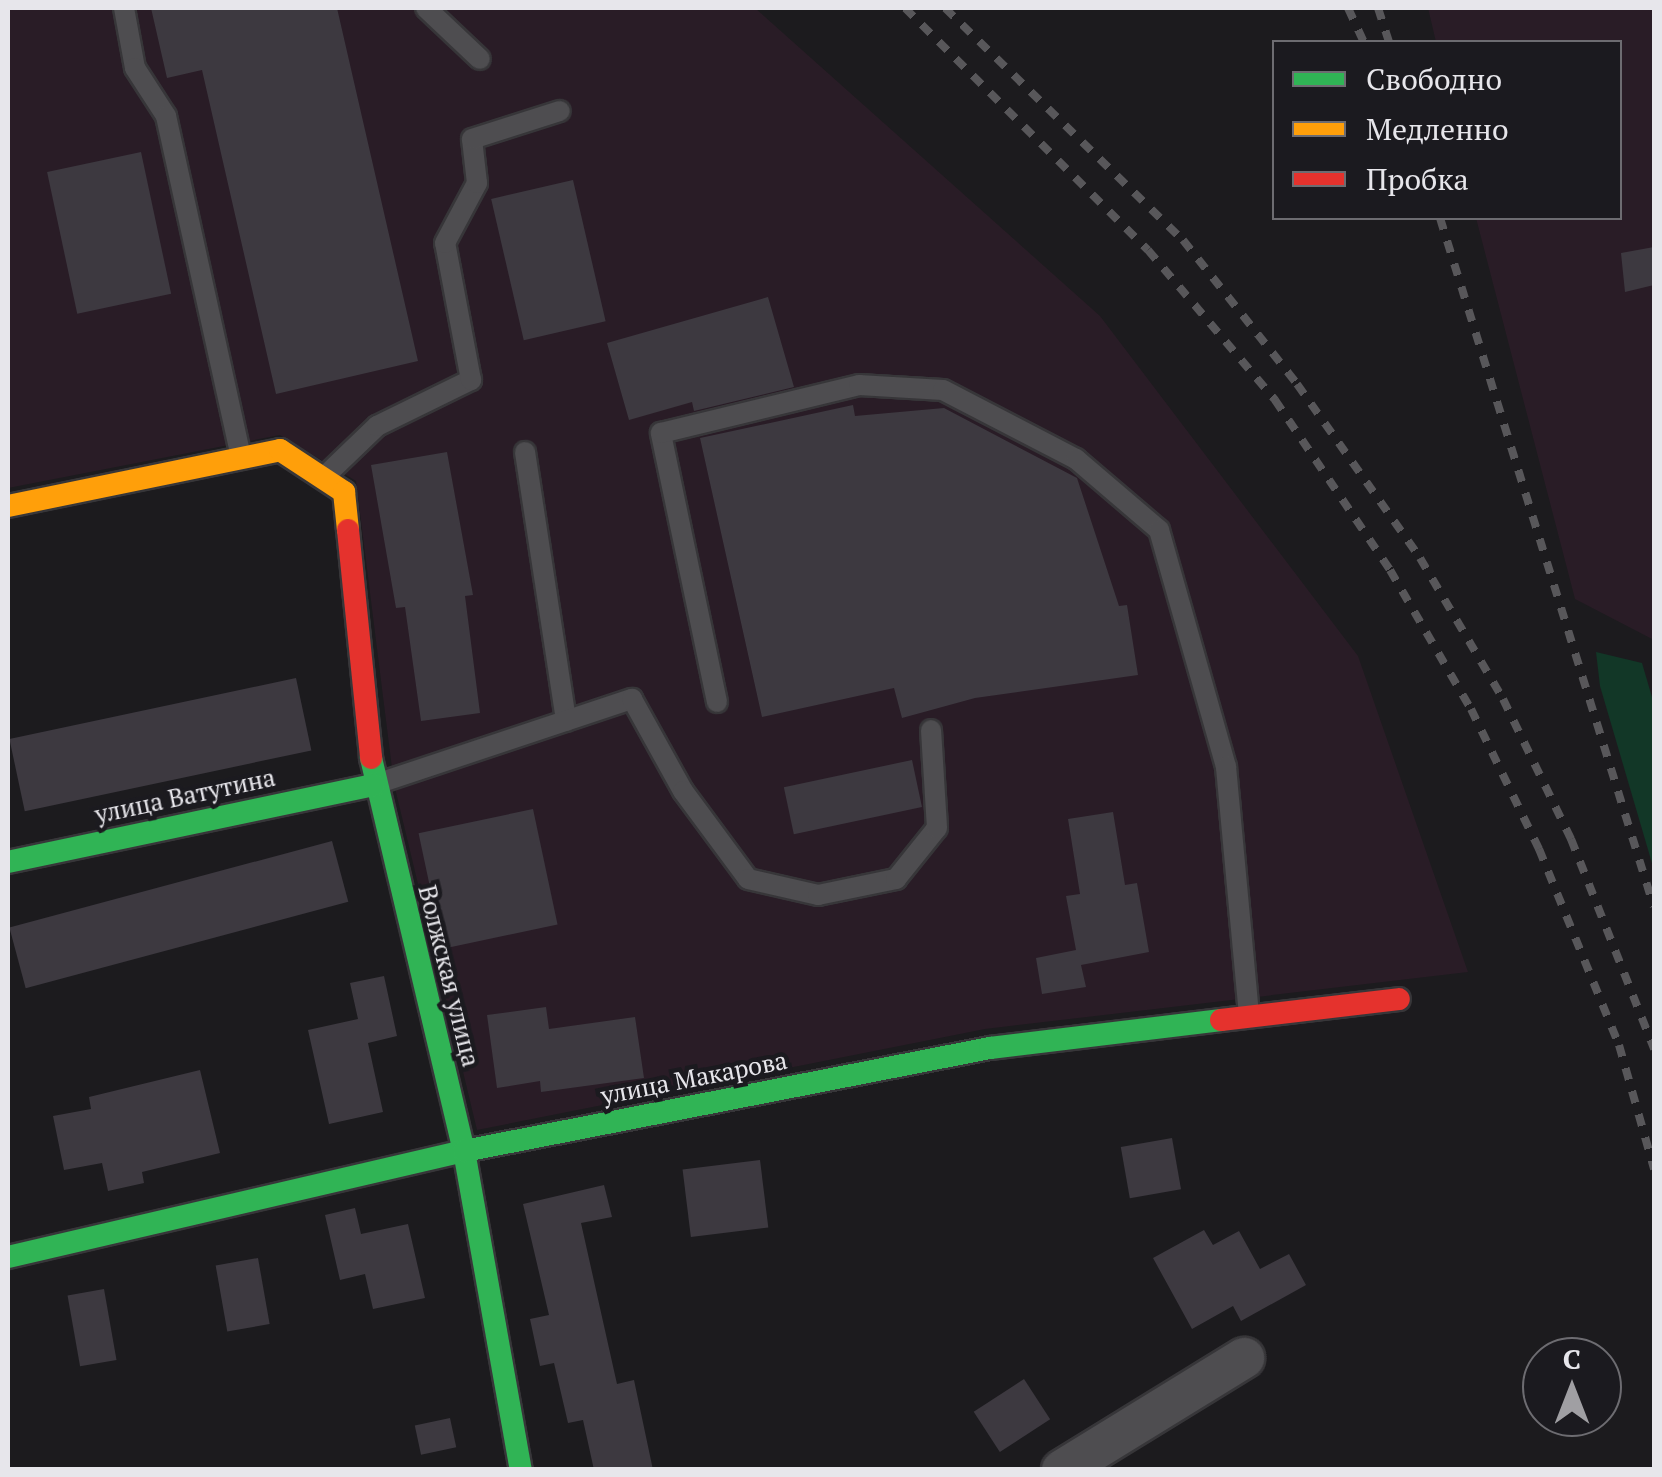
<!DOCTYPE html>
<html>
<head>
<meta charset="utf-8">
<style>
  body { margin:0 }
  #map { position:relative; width:1662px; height:1477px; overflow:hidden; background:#1c1b1e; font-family:"PT Serif",serif }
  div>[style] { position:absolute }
  .industrial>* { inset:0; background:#291c26 }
  .green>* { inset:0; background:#123727 }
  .building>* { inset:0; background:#3d3940; transform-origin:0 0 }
  .roads { filter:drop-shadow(2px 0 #373639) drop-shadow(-2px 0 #373639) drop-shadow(0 2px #373639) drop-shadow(0 -2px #373639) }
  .lane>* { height:20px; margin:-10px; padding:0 10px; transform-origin:10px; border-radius:10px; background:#4e4d50 }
  .street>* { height:40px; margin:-20px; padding:0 20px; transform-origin:20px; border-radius:20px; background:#4e4d50 }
  .fast>* { height:22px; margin:-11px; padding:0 11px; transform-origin:11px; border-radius:11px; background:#30b455 }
  .slow>* { height:22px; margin:-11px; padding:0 11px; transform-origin:11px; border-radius:11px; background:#ff9f0a }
  .jam>* { height:22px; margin:-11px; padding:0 11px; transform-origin:11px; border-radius:11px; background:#e5322d }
  .rail>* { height:8px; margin-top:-4px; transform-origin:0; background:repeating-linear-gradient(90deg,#58575a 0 12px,transparent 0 24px) }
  span { translate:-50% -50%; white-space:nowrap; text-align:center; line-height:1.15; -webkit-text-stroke:9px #1b1a1f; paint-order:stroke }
  .street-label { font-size:25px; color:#e7e6eb }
  .frame { position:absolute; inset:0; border:10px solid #e7e6eb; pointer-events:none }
  .legend { position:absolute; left:1272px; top:40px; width:350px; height:180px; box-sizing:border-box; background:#1b1a1f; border:2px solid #6d6c71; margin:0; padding:12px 18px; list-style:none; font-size:30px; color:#e7e6eb }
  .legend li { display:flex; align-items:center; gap:20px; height:50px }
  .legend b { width:50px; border:2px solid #6d6c71 }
  .north { position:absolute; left:1522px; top:1337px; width:100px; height:100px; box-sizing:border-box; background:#1b1a1f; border:2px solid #6d6c71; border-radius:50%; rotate:0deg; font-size:28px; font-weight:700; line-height:40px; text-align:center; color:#e7e6eb }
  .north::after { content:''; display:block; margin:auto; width:35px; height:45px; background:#a09fa3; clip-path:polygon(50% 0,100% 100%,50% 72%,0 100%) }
</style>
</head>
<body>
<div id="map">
  <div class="industrial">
    <div style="clip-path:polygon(8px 8px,755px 8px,1100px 316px,1358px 656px,1468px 972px,985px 1029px,477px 1130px,394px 784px,356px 481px,280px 435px,8px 488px)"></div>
    <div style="clip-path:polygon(1428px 8px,1654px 8px,1654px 640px,1575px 599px,1476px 218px,1620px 218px,1620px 42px,1436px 42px)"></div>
  </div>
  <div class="green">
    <div style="clip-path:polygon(1596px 652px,1642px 663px,1654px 704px,1654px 870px,1600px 686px)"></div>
  </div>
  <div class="building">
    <div style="clip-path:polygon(151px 8px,337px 8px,418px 361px,276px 394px,202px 70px,167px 78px)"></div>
    <div style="left:141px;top:152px;width:145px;height:96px;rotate:78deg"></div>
    <div style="left:573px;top:180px;width:145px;height:84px;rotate:77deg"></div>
    <div style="clip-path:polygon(1654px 247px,1654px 285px,1625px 292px,1621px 253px)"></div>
    <div style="clip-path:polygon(768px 297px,794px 387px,694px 411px,692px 402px,629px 420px,607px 343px)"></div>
    <div style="clip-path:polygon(853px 405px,855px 416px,944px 408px,1077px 478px,1119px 606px,1127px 605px,1138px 675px,975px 698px,902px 718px,894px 688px,762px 717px,700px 438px)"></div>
    <div style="clip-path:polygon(447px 452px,473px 595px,465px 596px,480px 713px,421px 721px,405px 607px,396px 608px,371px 465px)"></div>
    <div style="left:296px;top:678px;width:74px;height:293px;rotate:78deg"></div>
    <div style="left:912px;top:760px;width:48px;height:131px;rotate:78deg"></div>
    <div style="left:533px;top:809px;width:118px;height:117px;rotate:78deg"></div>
    <div style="clip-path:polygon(1113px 812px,1125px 885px,1137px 883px,1149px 952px,1081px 965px,1086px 987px,1042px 994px,1036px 958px,1076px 950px,1066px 896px,1080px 894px,1068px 819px)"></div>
    <div style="left:332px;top:841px;width:63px;height:334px;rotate:75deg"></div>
    <div style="clip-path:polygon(384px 976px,397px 1036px,368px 1043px,383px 1112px,329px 1124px,308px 1030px,358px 1019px,350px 983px)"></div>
    <div style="clip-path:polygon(546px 1007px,549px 1029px,635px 1017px,644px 1078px,541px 1092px,540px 1081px,497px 1088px,487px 1015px)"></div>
    <div style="clip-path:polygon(200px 1070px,220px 1153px,142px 1172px,144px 1183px,108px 1191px,102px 1163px,64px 1170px,53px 1116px,91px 1109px,89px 1097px)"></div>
    <div style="left:1172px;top:1138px;width:52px;height:52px;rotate:80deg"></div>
    <div style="left:760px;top:1160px;width:68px;height:78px;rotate:83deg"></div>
    <div style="clip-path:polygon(604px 1185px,612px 1217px,581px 1223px,617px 1384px,634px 1380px,653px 1470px,594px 1470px,583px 1420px,568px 1423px,554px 1363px,540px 1366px,530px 1319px,549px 1315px,523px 1204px)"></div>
    <div style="clip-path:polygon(355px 1208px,361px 1234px,408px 1224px,425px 1298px,373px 1309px,365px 1274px,340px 1280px,325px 1215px)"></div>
    <div style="clip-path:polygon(1204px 1230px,1213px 1245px,1239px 1231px,1260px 1269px,1289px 1254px,1306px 1285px,1241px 1321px,1233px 1306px,1192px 1329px,1153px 1258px)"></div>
    <div style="left:258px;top:1258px;width:67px;height:43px;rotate:80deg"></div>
    <div style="left:104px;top:1289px;width:72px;height:37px;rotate:80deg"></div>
    <div style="left:1024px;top:1379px;width:48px;height:60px;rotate:57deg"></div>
    <div style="left:450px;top:1418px;width:30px;height:36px;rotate:78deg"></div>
  </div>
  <div class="roads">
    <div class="lane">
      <div style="left:124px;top:8px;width:61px;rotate:79.6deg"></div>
      <div style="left:135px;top:68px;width:57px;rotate:57.1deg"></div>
      <div style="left:166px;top:116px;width:348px;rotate:77.6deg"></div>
      <div style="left:426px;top:8px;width:74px;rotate:43.4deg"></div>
      <div style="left:525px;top:452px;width:272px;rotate:81.3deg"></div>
      <div style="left:324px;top:477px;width:74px;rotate:-43.9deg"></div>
      <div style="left:377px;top:426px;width:105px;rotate:-26.1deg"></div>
      <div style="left:471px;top:380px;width:139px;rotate:-100.7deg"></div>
      <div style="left:445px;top:243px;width:68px;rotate:-61.9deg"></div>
      <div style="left:477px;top:183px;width:44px;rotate:-96.5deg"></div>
      <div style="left:472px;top:139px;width:92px;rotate:-17.7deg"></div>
      <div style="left:717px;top:702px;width:275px;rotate:-101.8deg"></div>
      <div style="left:661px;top:433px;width:204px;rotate:-13.6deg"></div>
      <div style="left:859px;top:385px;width:84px;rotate:3.4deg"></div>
      <div style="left:943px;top:390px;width:150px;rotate:27.4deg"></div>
      <div style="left:1076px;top:459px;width:109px;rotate:40.5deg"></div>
      <div style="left:1159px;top:530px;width:246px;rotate:74.2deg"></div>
      <div style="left:1226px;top:767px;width:249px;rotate:84.7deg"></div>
      <div style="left:376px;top:784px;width:270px;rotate:-18.4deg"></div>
      <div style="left:632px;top:699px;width:105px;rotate:61deg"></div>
      <div style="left:683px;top:791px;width:109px;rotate:53.5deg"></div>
      <div style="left:748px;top:879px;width:72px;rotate:12.9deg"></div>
      <div style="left:818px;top:895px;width:80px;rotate:-11.6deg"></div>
      <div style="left:896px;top:879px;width:65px;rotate:-51.2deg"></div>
      <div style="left:937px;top:828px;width:98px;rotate:-93.5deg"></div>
    </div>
    <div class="street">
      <div style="left:1062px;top:1470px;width:214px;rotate:-31.6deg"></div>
    </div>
    <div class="fast">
      <div style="left:371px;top:758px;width:404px;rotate:76.7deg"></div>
      <div style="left:464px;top:1151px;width:324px;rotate:79.9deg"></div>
      <div style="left:8px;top:862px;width:374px;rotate:-11.9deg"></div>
      <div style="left:8px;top:1257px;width:468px;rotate:-13.1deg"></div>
      <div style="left:464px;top:1151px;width:536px;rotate:-11.08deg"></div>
      <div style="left:990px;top:1048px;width:233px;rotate:-6.9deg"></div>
    </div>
    <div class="slow">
      <div style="left:8px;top:506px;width:278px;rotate:-11.6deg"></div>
      <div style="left:280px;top:450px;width:77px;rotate:33.3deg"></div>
      <div style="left:344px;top:492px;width:38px;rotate:84deg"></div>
    </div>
    <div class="jam">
      <div style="left:348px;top:530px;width:229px;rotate:84.2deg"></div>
      <div style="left:1221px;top:1020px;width:179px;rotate:-6.7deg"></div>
    </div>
  </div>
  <div class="rail">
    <div style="left:905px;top:8px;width:343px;rotate:44.9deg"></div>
    <div style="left:1148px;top:250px;width:197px;rotate:49.7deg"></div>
    <div style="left:1275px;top:400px;width:205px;rotate:55.9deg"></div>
    <div style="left:1390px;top:570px;width:161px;rotate:59.8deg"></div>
    <div style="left:1471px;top:709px;width:156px;rotate:64.1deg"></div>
    <div style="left:1539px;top:849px;width:212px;rotate:67.8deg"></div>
    <div style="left:1619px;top:1045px;width:129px;rotate:74.2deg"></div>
    <div style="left:945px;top:8px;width:332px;rotate:44.3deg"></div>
    <div style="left:1183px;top:240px;width:184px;rotate:51.6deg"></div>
    <div style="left:1297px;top:384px;width:213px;rotate:54.7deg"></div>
    <div style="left:1420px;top:558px;width:164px;rotate:59.5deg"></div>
    <div style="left:1503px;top:699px;width:156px;rotate:64.1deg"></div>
    <div style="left:1571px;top:839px;width:226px;rotate:68.4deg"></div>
    <div style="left:1348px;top:8px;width:38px;rotate:65deg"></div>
    <div style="left:1378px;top:8px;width:36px;rotate:72deg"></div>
    <div style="left:1440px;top:218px;width:721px;rotate:72.75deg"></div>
  </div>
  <div class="street-label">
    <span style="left:185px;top:796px;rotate:-12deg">улица Ватутина</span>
    <span style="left:449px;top:976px;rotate:76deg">Волжская улица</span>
    <span style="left:694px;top:1078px;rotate:-11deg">улица Макарова</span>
  </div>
  <div class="frame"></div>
  <ul class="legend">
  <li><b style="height:12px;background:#30b455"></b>Свободно</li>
  <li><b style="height:12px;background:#ff9f0a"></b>Медленно</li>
  <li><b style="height:12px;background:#e5322d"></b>Пробка</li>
  </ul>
  <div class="north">С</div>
</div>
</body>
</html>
